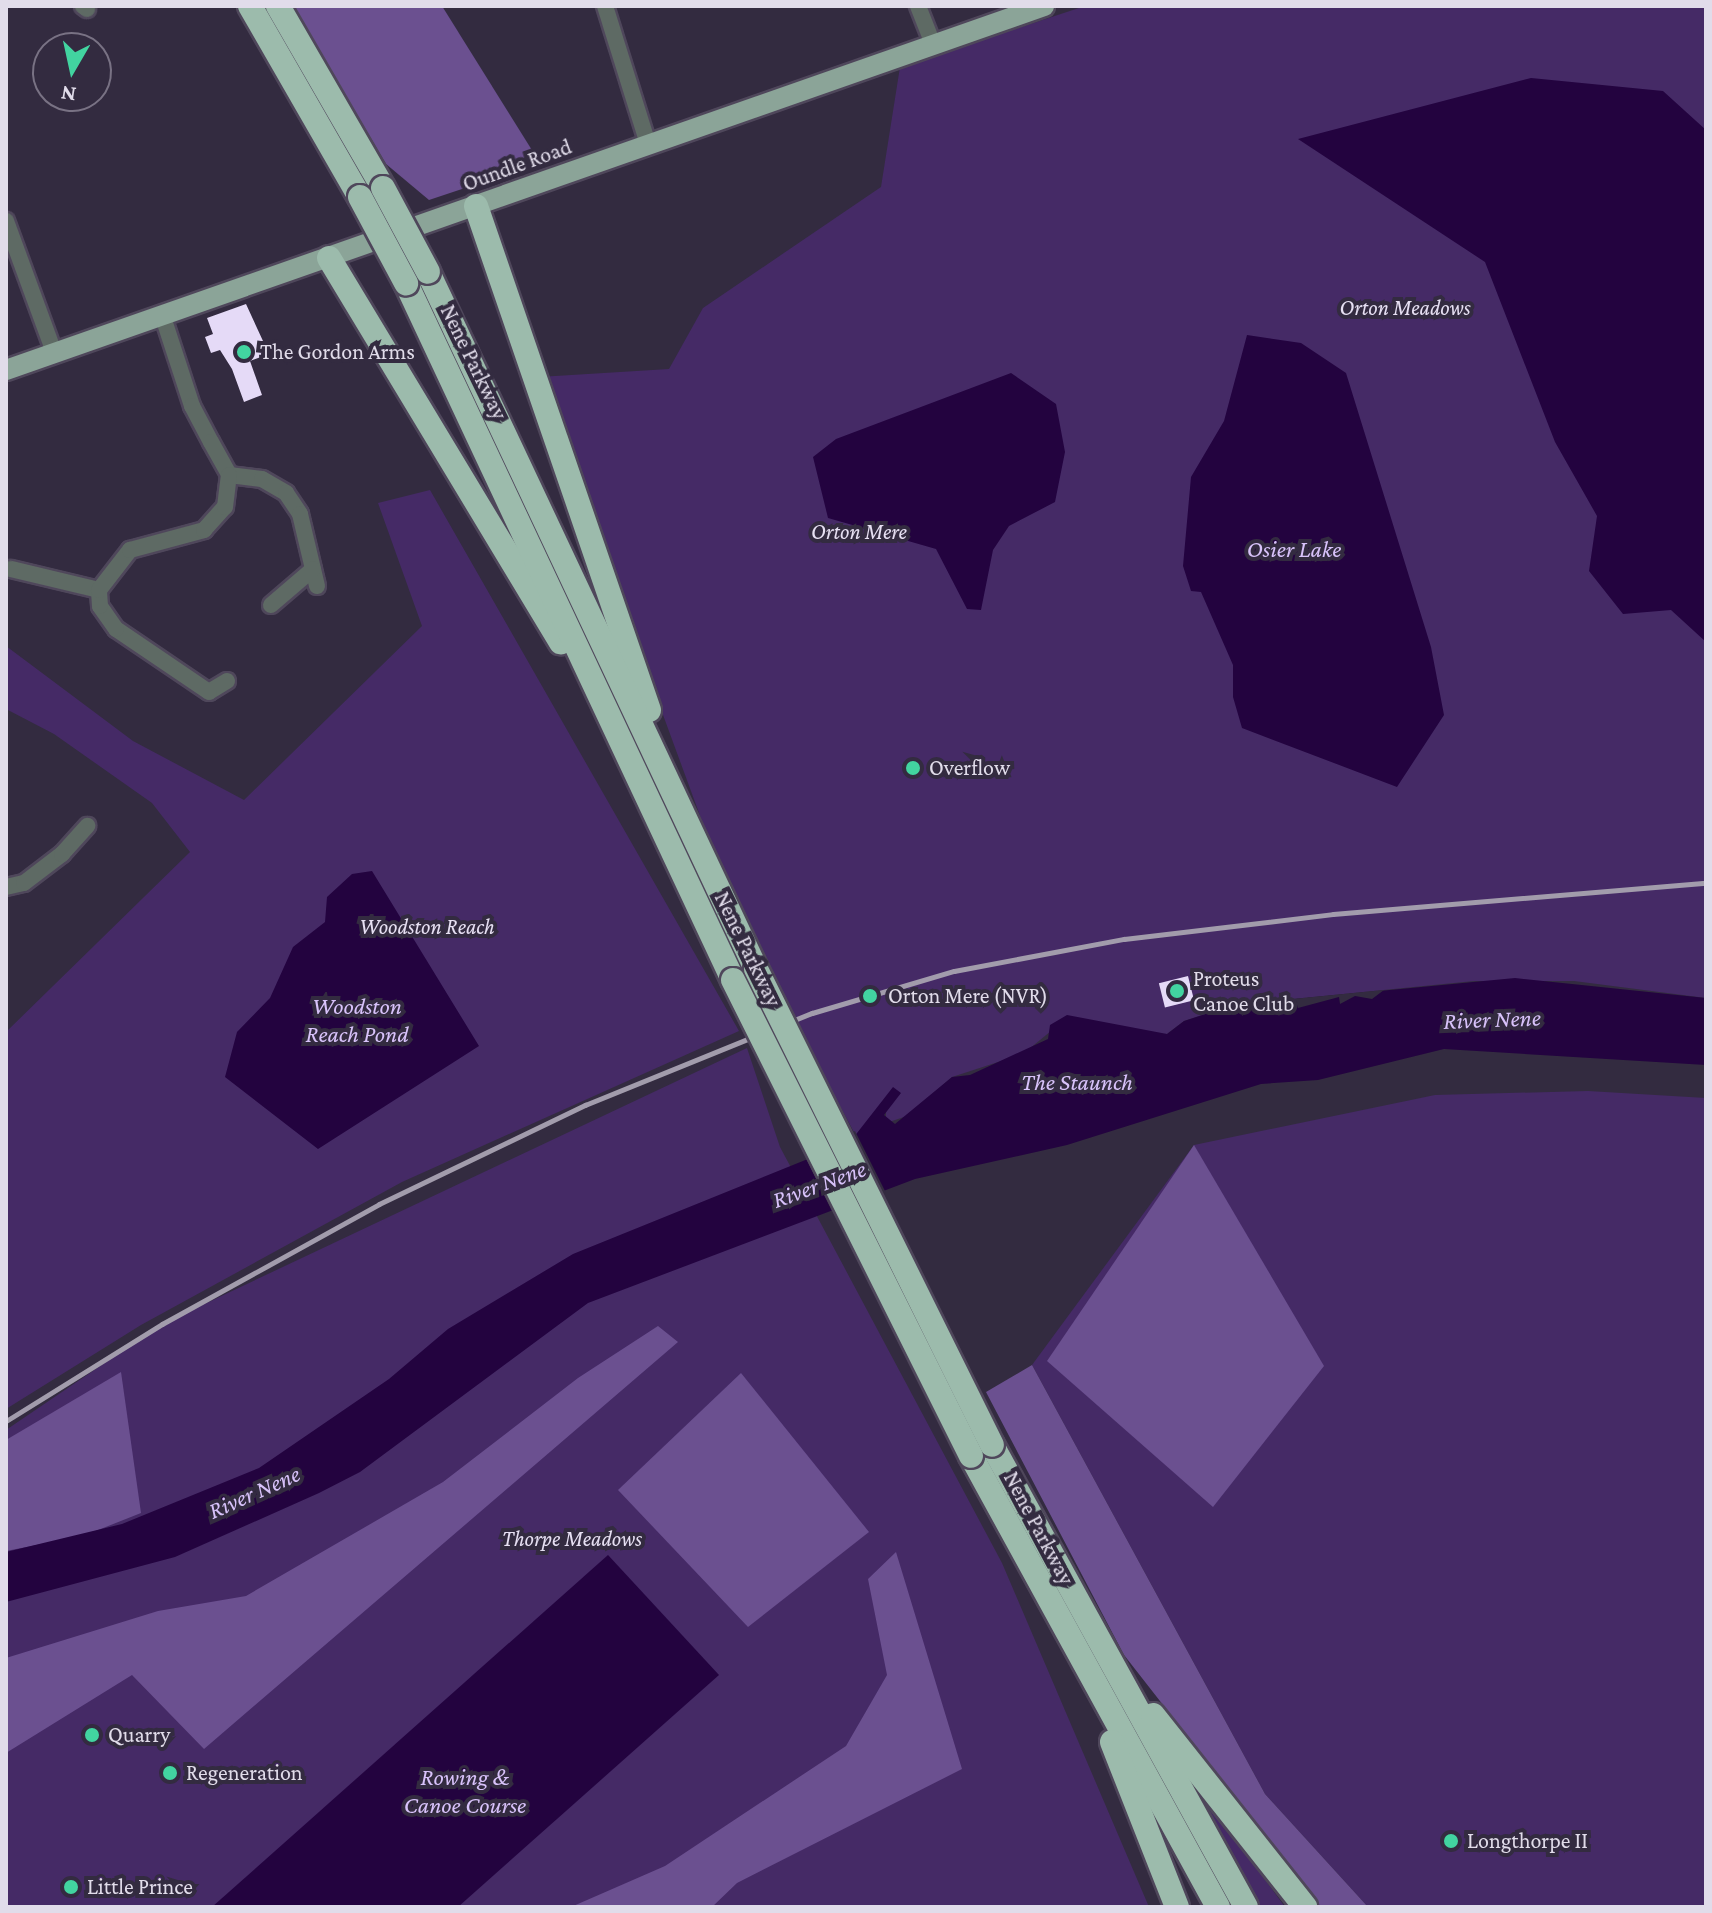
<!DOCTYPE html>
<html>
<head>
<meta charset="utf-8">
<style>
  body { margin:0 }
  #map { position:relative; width:1712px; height:1913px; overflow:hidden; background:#332b40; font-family:"Crimson Pro",serif }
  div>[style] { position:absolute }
  .green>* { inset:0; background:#452a66 }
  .forest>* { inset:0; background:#6b5090 }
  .water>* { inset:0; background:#23033f }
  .pier>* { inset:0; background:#332b40 }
  .building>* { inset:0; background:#e5daf7; transform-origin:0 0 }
  .roads { filter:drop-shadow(2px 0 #4f475b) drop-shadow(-2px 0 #4f475b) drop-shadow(0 2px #4f475b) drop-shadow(0 -2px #4f475b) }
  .minor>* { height:16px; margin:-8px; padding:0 8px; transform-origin:8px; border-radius:8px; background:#5e6a64 }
  .major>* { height:20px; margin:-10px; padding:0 10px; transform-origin:10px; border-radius:10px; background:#8ba498 }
  .highway>* { height:24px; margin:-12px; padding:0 12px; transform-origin:12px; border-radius:12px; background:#9cbbac }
  .rail>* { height:5px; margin:-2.5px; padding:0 2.5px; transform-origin:2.5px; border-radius:2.5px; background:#a29cac }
  .bridges { filter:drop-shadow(2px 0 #4f475b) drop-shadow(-2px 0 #4f475b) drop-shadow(0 2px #4f475b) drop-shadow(0 -2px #4f475b) }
  .highway-bridge>* { height:24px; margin:-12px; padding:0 12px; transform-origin:12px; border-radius:12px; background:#9cbbac }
  .dots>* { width:22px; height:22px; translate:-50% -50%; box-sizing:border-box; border:4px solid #332b40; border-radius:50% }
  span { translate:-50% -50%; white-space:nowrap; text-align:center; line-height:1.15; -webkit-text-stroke:8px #332b40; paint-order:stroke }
  .street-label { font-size:22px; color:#e1dcea }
  .park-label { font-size:22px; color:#e7e0f3; font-style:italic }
  .poi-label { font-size:22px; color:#e1dcea }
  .left { translate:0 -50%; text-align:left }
  .water-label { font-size:24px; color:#d8c2fa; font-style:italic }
  .frame { position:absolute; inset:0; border:8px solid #e1dcea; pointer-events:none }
  .north { position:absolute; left:32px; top:32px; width:80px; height:80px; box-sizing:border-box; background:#332b40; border:2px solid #797284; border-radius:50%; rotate:189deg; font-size:22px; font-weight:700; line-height:32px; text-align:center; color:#e1dcea }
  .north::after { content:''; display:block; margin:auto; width:28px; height:36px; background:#42d4a0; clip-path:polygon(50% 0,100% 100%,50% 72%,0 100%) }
</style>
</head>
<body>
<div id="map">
  <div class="green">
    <div style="clip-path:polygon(1085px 6px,1706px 6px,1706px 998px,1574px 981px,1474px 981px,1233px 1005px,1184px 1021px,1167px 1034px,1051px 1031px,1023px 1054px,952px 1077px,907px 1116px,886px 1123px,886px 1109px,901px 1093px,856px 1136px,735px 911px,539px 377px,669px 369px,703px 308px,881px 187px,900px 67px)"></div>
    <div style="clip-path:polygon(430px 490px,739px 1031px,402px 1182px,141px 1325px,6px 1409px,6px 1032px,190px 852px,152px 803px,54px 734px,6px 709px,6px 646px,133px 741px,244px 800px,422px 626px,378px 503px)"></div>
    <div style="clip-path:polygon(747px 1048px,780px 1147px,1002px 1563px,1149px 1907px,6px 1907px,6px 1430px,162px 1324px)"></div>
    <div style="clip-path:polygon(1588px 1091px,1706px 1098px,1706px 1907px,1368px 1907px,1265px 1794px,1032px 1365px,1194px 1145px,1435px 1095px)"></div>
    <div style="clip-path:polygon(1168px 1741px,1224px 1824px,1285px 1907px,1256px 1907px)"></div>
  </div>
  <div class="forest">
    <div style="clip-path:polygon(293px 6px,442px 6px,540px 163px,429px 200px,386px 164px)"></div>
    <div style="clip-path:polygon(1194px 1145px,1324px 1366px,1213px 1507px,1047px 1361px)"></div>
    <div style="clip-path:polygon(658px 1326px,678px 1342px,204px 1749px,132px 1675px,6px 1753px,6px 1658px,158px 1611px,246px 1596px,443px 1482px,578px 1378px)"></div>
    <div style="clip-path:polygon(1032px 1365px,1265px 1794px,1368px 1907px,1321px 1907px,1124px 1655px,986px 1392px)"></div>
    <div style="clip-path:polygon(121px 1372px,141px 1513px,83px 1536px,6px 1551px,6px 1440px)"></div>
    <div style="clip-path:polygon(741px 1373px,869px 1532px,748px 1627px,618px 1490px)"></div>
    <div style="clip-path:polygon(896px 1552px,962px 1769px,737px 1883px,712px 1907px,571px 1907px,665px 1866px,846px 1746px,887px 1675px,868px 1579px)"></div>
  </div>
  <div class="water">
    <div style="clip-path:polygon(1531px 78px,1663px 91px,1706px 130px,1706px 642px,1671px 610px,1623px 614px,1589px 571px,1597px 516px,1555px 442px,1485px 262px,1298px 139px)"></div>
    <div style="clip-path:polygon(1247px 335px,1301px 343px,1346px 373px,1431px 647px,1444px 715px,1397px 787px,1242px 728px,1233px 697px,1233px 665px,1201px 592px,1191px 591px,1183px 566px,1191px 477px,1224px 421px)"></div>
    <div style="clip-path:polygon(1011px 373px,1056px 404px,1065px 452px,1055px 502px,1009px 526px,993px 550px,981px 610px,967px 609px,936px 549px,828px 518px,813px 457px,836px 439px)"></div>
    <div style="clip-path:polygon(372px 871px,479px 1046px,318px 1149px,225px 1077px,237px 1032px,270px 998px,293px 947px,325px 922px,327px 897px,352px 874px)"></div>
    <div style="clip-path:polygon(1515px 978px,1706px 998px,1706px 1065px,1444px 1049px,1318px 1080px,1261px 1084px,1067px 1145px,915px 1179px,588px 1303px,360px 1472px,319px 1493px,175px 1557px,6px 1602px,6px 1552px,122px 1524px,259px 1468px,389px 1379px,448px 1329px,573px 1254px,850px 1142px,893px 1087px,901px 1093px,884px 1115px,895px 1124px,952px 1077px,970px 1075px,1048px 1039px,1050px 1025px,1067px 1015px,1167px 1034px,1184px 1021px,1233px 1005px)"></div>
    <div style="clip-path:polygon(608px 1555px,719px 1675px,458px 1907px,212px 1907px)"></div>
  </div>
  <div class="pier">
    <div style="clip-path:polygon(1384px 990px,1372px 999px,1355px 996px,1340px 1004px,1339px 997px,1298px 1008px,1296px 1001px,1232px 1011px,1233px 1005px)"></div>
    <div style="clip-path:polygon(855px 1131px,886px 1193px,832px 1211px,804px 1154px)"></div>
  </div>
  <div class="building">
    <div style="clip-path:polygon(246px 304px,269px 354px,250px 361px,262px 395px,244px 402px,232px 369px,220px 350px,211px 353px,205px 337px,213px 334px,207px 318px)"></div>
    <div style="left:1188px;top:976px;width:25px;height:30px;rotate:76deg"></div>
  </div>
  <div class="roads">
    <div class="minor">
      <div style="left:83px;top:6px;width:5px;rotate:37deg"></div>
      <div style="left:605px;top:6px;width:145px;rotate:72.7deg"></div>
      <div style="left:918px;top:6px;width:41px;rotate:68.5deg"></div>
      <div style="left:6px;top:221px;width:140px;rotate:69.9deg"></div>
      <div style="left:162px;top:314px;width:97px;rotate:71.9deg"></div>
      <div style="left:192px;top:406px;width:41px;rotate:62.2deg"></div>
      <div style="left:211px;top:442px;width:38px;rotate:61deg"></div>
      <div style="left:229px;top:475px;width:33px;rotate:7deg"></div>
      <div style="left:262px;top:479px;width:28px;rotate:30deg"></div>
      <div style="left:286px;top:493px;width:25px;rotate:56deg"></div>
      <div style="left:300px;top:514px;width:74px;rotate:76.7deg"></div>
      <div style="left:11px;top:569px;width:90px;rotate:13.4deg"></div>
      <div style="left:271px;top:605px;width:55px;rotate:-40.6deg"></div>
      <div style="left:227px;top:681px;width:21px;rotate:149deg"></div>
      <div style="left:209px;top:692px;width:112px;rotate:-145.9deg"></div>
      <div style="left:116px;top:629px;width:28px;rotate:-125deg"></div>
      <div style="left:100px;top:606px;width:16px;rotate:-94deg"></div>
      <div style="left:99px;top:590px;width:51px;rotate:-52.2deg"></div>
      <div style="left:130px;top:550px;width:77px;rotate:-15.1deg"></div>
      <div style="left:204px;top:530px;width:31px;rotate:-48deg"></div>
      <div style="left:225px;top:507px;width:32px;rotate:-83deg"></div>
      <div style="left:6px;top:887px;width:18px;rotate:-13deg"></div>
      <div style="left:24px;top:883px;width:48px;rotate:-37.3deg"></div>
      <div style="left:62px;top:854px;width:38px;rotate:-48deg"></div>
    </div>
    <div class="major">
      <div style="left:6px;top:370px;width:1100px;rotate:-19.32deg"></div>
    </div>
    <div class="highway">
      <div style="left:250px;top:6px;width:220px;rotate:60.1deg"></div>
      <div style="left:278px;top:6px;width:210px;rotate:60deg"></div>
      <div style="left:476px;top:206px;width:533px;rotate:71.06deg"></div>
      <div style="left:329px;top:258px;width:449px;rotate:58.9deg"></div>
      <div style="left:428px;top:272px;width:770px;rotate:64.8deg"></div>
      <div style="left:406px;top:283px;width:770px;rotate:64.87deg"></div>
      <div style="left:992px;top:1445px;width:527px;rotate:61.2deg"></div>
      <div style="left:971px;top:1456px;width:514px;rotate:61.29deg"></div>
      <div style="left:1153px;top:1715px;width:245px;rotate:51.6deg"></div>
      <div style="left:1112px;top:1742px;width:177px;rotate:68.5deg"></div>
    </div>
  </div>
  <div class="rail">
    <div style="left:6px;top:1421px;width:184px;rotate:-31.9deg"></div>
    <div style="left:162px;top:1324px;width:248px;rotate:-28.9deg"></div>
    <div style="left:379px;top:1204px;width:229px;rotate:-25.7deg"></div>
    <div style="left:585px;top:1105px;width:245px;rotate:-22.1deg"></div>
    <div style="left:812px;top:1013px;width:148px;rotate:-16.5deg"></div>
    <div style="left:954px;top:971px;width:173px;rotate:-10.7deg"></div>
    <div style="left:1124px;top:939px;width:210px;rotate:-6.8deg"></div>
    <div style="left:1333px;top:914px;width:374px;rotate:-4.8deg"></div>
  </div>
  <div class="bridges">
    <div class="highway-bridge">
      <div style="left:383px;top:188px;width:95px;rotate:61.8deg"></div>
      <div style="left:360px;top:197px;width:98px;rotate:61.9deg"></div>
      <div style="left:756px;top:969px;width:531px;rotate:63.63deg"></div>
      <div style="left:733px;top:980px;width:532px;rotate:63.43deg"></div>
    </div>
  </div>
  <div class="dots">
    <div style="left:244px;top:352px;background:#42d4a0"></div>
    <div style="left:913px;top:768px;background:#42d4a0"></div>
    <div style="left:1177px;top:991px;background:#42d4a0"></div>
    <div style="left:870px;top:996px;background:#42d4a0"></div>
    <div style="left:92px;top:1735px;background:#42d4a0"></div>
    <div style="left:170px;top:1773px;background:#42d4a0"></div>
    <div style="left:1451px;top:1841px;background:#42d4a0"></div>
    <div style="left:71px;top:1887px;background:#42d4a0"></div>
  </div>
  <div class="street-label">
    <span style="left:517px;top:165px;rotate:-20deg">Oundle Road</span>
    <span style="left:474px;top:362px;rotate:64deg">Nene Parkway</span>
    <span style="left:748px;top:949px;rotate:64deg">Nene Parkway</span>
    <span style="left:1039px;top:1528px;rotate:62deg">Nene Parkway</span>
  </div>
  <div class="park-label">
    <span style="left:1405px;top:308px">Orton Meadows</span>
    <span style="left:859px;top:532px">Orton Mere</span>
    <span style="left:427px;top:927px">Woodston Reach</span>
    <span style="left:572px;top:1539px">Thorpe Meadows</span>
  </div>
  <div class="poi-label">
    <span class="left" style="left:260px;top:352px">The Gordon Arms</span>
    <span class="left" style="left:929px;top:768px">Overflow</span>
    <span class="left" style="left:1193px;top:991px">Proteus<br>Canoe Club</span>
    <span class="left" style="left:888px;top:996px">Orton Mere (NVR)</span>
    <span class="left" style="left:108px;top:1735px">Quarry</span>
    <span class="left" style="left:186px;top:1773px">Regeneration</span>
    <span class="left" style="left:1467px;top:1841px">Longthorpe II</span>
    <span class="left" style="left:87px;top:1887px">Little Prince</span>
  </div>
  <div class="water-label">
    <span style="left:1294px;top:549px">Osier Lake</span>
    <span style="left:357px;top:1020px">Woodston<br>Reach Pond</span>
    <span style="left:1492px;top:1019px;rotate:-2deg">River Nene</span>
    <span style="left:1077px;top:1082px">The Staunch</span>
    <span style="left:819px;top:1184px;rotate:-20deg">River Nene</span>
    <span style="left:254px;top:1492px;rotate:-24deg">River Nene</span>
    <span style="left:465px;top:1791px">Rowing &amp;<br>Canoe Course</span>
  </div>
  <div class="frame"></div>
  <div class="north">N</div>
</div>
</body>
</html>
